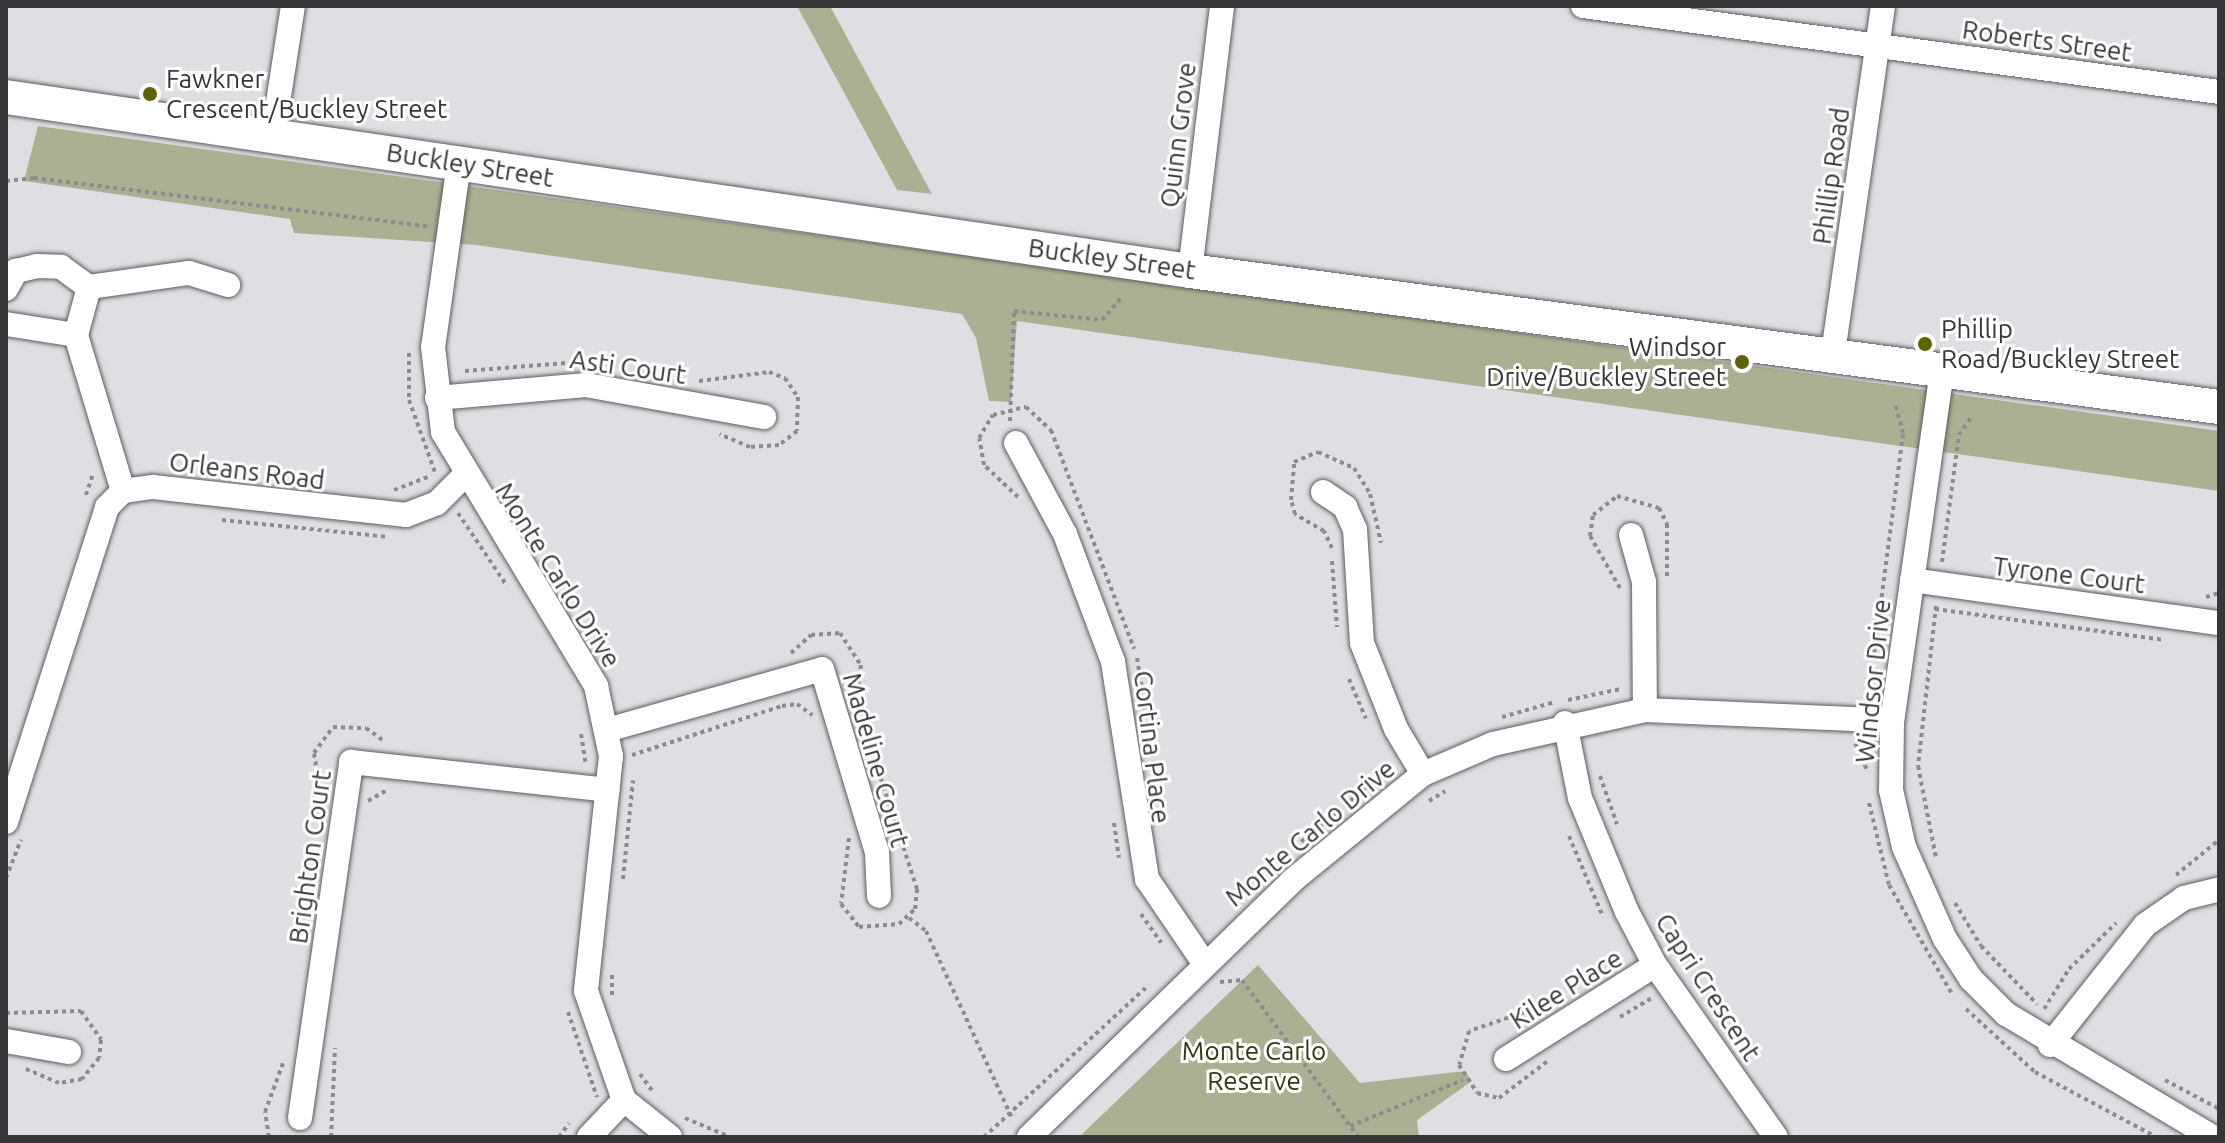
<!DOCTYPE html>
<style>
body{margin:0}
#map{position:relative;width:2225px;height:1143px;overflow:hidden;background:#dddfe2;font-family:Ubuntu,sans-serif}
div>[style]{position:absolute}
.green>*{inset:0;background:#acb093}
.path>*{height:4px;margin-top:-2px;transform-origin:0;background:repeating-linear-gradient(90deg,#8b8c8e 0 4px,transparent 0 8px)}
.roads{filter:drop-shadow(0 0 2px #5b5d5f) drop-shadow(0 0 2px #5b5d5f)}
.minor>*{height:24px;margin:-12px;padding:0 12px;transform-origin:12px;border-radius:12px;background:#fff}
.secondary>*{height:34px;margin:-17px;padding:0 17px;transform-origin:17px;border-radius:17px;background:#fff}
.dots>*{width:22px;height:22px;translate:-50% -50%;box-sizing:border-box;border:4px solid #fff;border-radius:50%}
span{translate:-50% -50%;white-space:nowrap;text-align:center;line-height:1.15;-webkit-text-stroke:6px #fff;paint-order:stroke}
.street-label{font-size:26px;color:#363738}
.poi-label{font-size:26px;color:#363738}
.left{translate:0 -50%;text-align:left}
.right{translate:-100% -50%;text-align:right}
.park-label{font-size:26px;color:#353811}
.frame{position:absolute;inset:0;border:8px solid #363738;pointer-events:none}
</style>
<div id="map">
<div class="green">
<div style="clip-path:polygon(797px 6px,830px 6px,932px 194px,897px 190px)"></div>
<div style="clip-path:polygon(38px 126px,2219px 431px,2219px 491px,1017px 321px,1011px 402px,989px 401px,976px 338px,962px 314px,476px 245px,294px 233px,290px 219px,24px 181px)"></div>
<div style="clip-path:polygon(1258px 965px,1360px 1083px,1465px 1071px,1472px 1081px,1417px 1120px,1419px 1137px,1079px 1137px)"></div>
</div>
<div class="path">
<div style="left:6px;top:181px;width:28px;rotate:-6deg"></div>
<div style="left:34px;top:178px;width:396px;rotate:7deg"></div>
<div style="left:409px;top:353px;width:47px;rotate:90deg"></div>
<div style="left:409px;top:400px;width:80px;rotate:70.2deg"></div>
<div style="left:465px;top:371px;width:102px;rotate:-4.5deg"></div>
<div style="left:699px;top:381px;width:71px;rotate:-7.3deg"></div>
<div style="left:769px;top:372px;width:17px;rotate:21deg"></div>
<div style="left:785px;top:378px;width:23px;rotate:56deg"></div>
<div style="left:798px;top:397px;width:34px;rotate:92deg"></div>
<div style="left:797px;top:431px;width:23px;rotate:142deg"></div>
<div style="left:779px;top:445px;width:29px;rotate:176deg"></div>
<div style="left:750px;top:447px;width:33px;rotate:-157deg"></div>
<div style="left:1010px;top:421px;width:110px;rotate:-87.9deg"></div>
<div style="left:1014px;top:311px;width:88px;rotate:5.8deg"></div>
<div style="left:1102px;top:320px;width:32px;rotate:-49deg"></div>
<div style="left:394px;top:490px;width:40px;rotate:-21deg"></div>
<div style="left:86px;top:495px;width:23px;rotate:-72deg"></div>
<div style="left:1018px;top:497px;width:47px;rotate:-136.7deg"></div>
<div style="left:984px;top:465px;width:27px;rotate:-100deg"></div>
<div style="left:979px;top:438px;width:27px;rotate:-59deg"></div>
<div style="left:993px;top:415px;width:34px;rotate:-14deg"></div>
<div style="left:1026px;top:407px;width:34px;rotate:43deg"></div>
<div style="left:1051px;top:430px;width:234px;rotate:69.2deg"></div>
<div style="left:458px;top:513px;width:88px;rotate:56.1deg"></div>
<div style="left:222px;top:520px;width:167px;rotate:5.8deg"></div>
<div style="left:1332px;top:548px;width:19px;rotate:-115deg"></div>
<div style="left:1324px;top:531px;width:34px;rotate:-150deg"></div>
<div style="left:1295px;top:514px;width:15px;rotate:-106deg"></div>
<div style="left:1291px;top:500px;width:38px;rotate:-85deg"></div>
<div style="left:1294px;top:462px;width:26px;rotate:-23deg"></div>
<div style="left:1318px;top:452px;width:39px;rotate:24deg"></div>
<div style="left:1354px;top:468px;width:31px;rotate:58deg"></div>
<div style="left:1370px;top:494px;width:50px;rotate:77.3deg"></div>
<div style="left:1332px;top:561px;width:66px;rotate:85.7deg"></div>
<div style="left:1942px;top:562px;width:128px;rotate:-82.4deg"></div>
<div style="left:1959px;top:435px;width:23px;rotate:-56deg"></div>
<div style="left:1620px;top:588px;width:60px;rotate:-120deg"></div>
<div style="left:1590px;top:536px;width:21px;rotate:-82deg"></div>
<div style="left:1593px;top:515px;width:31px;rotate:-38deg"></div>
<div style="left:1617px;top:496px;width:44px;rotate:15.9deg"></div>
<div style="left:1659px;top:508px;width:18px;rotate:63deg"></div>
<div style="left:1667px;top:524px;width:54px;rotate:90deg"></div>
<div style="left:2206px;top:597px;width:14px;rotate:-17deg"></div>
<div style="left:1936px;top:606px;width:161px;rotate:96.4deg"></div>
<div style="left:1918px;top:766px;width:94px;rotate:78.9deg"></div>
<div style="left:1935px;top:609px;width:230px;rotate:7.7deg"></div>
<div style="left:791px;top:653px;width:27px;rotate:-42deg"></div>
<div style="left:811px;top:635px;width:29px;rotate:-4deg"></div>
<div style="left:840px;top:633px;width:38px;rotate:57deg"></div>
<div style="left:861px;top:665px;width:34px;rotate:98deg"></div>
<div style="left:1137px;top:658px;width:147px;rotate:81deg"></div>
<div style="left:1349px;top:679px;width:43px;rotate:67deg"></div>
<div style="left:1568px;top:700px;width:54px;rotate:-11.7deg"></div>
<div style="left:1868px;top:700px;width:269px;rotate:-82.5deg"></div>
<div style="left:1903px;top:433px;width:28px;rotate:-105deg"></div>
<div style="left:1502px;top:717px;width:55px;rotate:-15.8deg"></div>
<div style="left:581px;top:734px;width:31px;rotate:81deg"></div>
<div style="left:1855px;top:743px;width:30px;rotate:66deg"></div>
<div style="left:632px;top:755px;width:158px;rotate:-18.1deg"></div>
<div style="left:782px;top:706px;width:15px;rotate:-8deg"></div>
<div style="left:797px;top:704px;width:19px;rotate:36deg"></div>
<div style="left:1600px;top:776px;width:51px;rotate:70.5deg"></div>
<div style="left:321px;top:797px;width:45px;rotate:-99deg"></div>
<div style="left:314px;top:753px;width:32px;rotate:-54deg"></div>
<div style="left:333px;top:727px;width:33px;rotate:2deg"></div>
<div style="left:366px;top:728px;width:22px;rotate:36deg"></div>
<div style="left:368px;top:801px;width:22px;rotate:-30deg"></div>
<div style="left:1429px;top:801px;width:19px;rotate:-32deg"></div>
<div style="left:1869px;top:803px;width:84px;rotate:76.3deg"></div>
<div style="left:1889px;top:885px;width:126px;rotate:60deg"></div>
<div style="left:1114px;top:823px;width:35px;rotate:82deg"></div>
<div style="left:1569px;top:836px;width:88px;rotate:67.2deg"></div>
<div style="left:849px;top:838px;width:66px;rotate:96.9deg"></div>
<div style="left:841px;top:904px;width:29px;rotate:52deg"></div>
<div style="left:859px;top:927px;width:40px;rotate:-4.3deg"></div>
<div style="left:899px;top:924px;width:22px;rotate:-43deg"></div>
<div style="left:915px;top:909px;width:20px;rotate:-84deg"></div>
<div style="left:917px;top:889px;width:119px;rotate:-108.1deg"></div>
<div style="left:1295px;top:847px;width:126px;rotate:-39.9deg"></div>
<div style="left:2176px;top:875px;width:55px;rotate:-39.1deg"></div>
<div style="left:6px;top:878px;width:41px;rotate:-68.5deg"></div>
<div style="left:623px;top:879px;width:99px;rotate:-84.2deg"></div>
<div style="left:1955px;top:903px;width:50px;rotate:58.8deg"></div>
<div style="left:1981px;top:946px;width:81px;rotate:46deg"></div>
<div style="left:1141px;top:914px;width:35px;rotate:55deg"></div>
<div style="left:909px;top:918px;width:21px;rotate:37deg"></div>
<div style="left:926px;top:931px;width:204px;rotate:65.3deg"></div>
<div style="left:612px;top:975px;width:20px;rotate:90deg"></div>
<div style="left:1220px;top:982px;width:22px;rotate:-5deg"></div>
<div style="left:1242px;top:980px;width:195px;rotate:53.5deg"></div>
<div style="left:1546px;top:1005px;width:81px;rotate:161.3deg"></div>
<div style="left:1469px;top:1031px;width:35px;rotate:106deg"></div>
<div style="left:1459px;top:1065px;width:33px;rotate:57deg"></div>
<div style="left:1477px;top:1093px;width:23px;rotate:13deg"></div>
<div style="left:1499px;top:1098px;width:61px;rotate:-37.1deg"></div>
<div style="left:1966px;top:1009px;width:93px;rotate:42.4deg"></div>
<div style="left:2035px;top:1072px;width:137px;rotate:28.2deg"></div>
<div style="left:2044px;top:1009px;width:47px;rotate:-58deg"></div>
<div style="left:2069px;top:969px;width:66px;rotate:-44.4deg"></div>
<div style="left:568px;top:1012px;width:90px;rotate:71.2deg"></div>
<div style="left:6px;top:1013px;width:75px;rotate:-1.5deg"></div>
<div style="left:81px;top:1011px;width:35px;rotate:55deg"></div>
<div style="left:101px;top:1040px;width:18px;rotate:96deg"></div>
<div style="left:99px;top:1058px;width:27px;rotate:129deg"></div>
<div style="left:82px;top:1079px;width:23px;rotate:170deg"></div>
<div style="left:59px;top:1083px;width:39px;rotate:-157deg"></div>
<div style="left:1620px;top:1017px;width:37px;rotate:-31deg"></div>
<div style="left:640px;top:1074px;width:22px;rotate:54deg"></div>
<div style="left:2165px;top:1080px;width:61px;rotate:28.2deg"></div>
<div style="left:685px;top:1118px;width:49px;rotate:22.9deg"></div>
<div style="left:1350px;top:1126px;width:122px;rotate:-22.2deg"></div>
<div style="left:269px;top:1137px;width:25px;rotate:-99deg"></div>
<div style="left:265px;top:1112px;width:52px;rotate:-69.8deg"></div>
<div style="left:331px;top:1137px;width:89px;rotate:-87.4deg"></div>
<div style="left:559px;top:1137px;width:17px;rotate:-54deg"></div>
<div style="left:984px;top:1137px;width:224px;rotate:-42.7deg"></div>
</div>
<div class="roads">
<div class="minor">
<div style="left:1583px;top:6px;width:642px;rotate:7.7deg"></div>
<div style="left:273px;top:135px;width:131px;rotate:-81.2deg"></div>
<div style="left:459px;top:163px;width:186px;rotate:98deg"></div>
<div style="left:433px;top:347px;width:86px;rotate:83.3deg"></div>
<div style="left:443px;top:432px;width:297px;rotate:58.9deg"></div>
<div style="left:596px;top:686px;width:72px;rotate:77.9deg"></div>
<div style="left:611px;top:756px;width:236px;rotate:96.1deg"></div>
<div style="left:586px;top:991px;width:115px;rotate:70.8deg"></div>
<div style="left:624px;top:1100px;width:59px;rotate:38.8deg"></div>
<div style="left:1190px;top:271px;width:267px;rotate:-83.1deg"></div>
<div style="left:6px;top:289px;width:21px;rotate:-61deg"></div>
<div style="left:16px;top:271px;width:22px;rotate:-13deg"></div>
<div style="left:37px;top:266px;width:24px;rotate:2deg"></div>
<div style="left:61px;top:267px;width:34px;rotate:36deg"></div>
<div style="left:6px;top:324px;width:71px;rotate:8.9deg"></div>
<div style="left:1833px;top:353px;width:351px;rotate:-81.8deg"></div>
<div style="left:1942px;top:371px;width:354px;rotate:98.1deg"></div>
<div style="left:1892px;top:721px;width:69px;rotate:90.8deg"></div>
<div style="left:1891px;top:790px;width:58px;rotate:77.2deg"></div>
<div style="left:1904px;top:847px;width:101px;rotate:66deg"></div>
<div style="left:1945px;top:939px;width:48px;rotate:57deg"></div>
<div style="left:1971px;top:979px;width:49px;rotate:45deg"></div>
<div style="left:2006px;top:1014px;width:240px;rotate:30.8deg"></div>
<div style="left:437px;top:398px;width:150px;rotate:-5deg"></div>
<div style="left:586px;top:385px;width:181px;rotate:10.2deg"></div>
<div style="left:1016px;top:443px;width:103px;rotate:61.7deg"></div>
<div style="left:1065px;top:534px;width:137px;rotate:69.4deg"></div>
<div style="left:1113px;top:662px;width:220px;rotate:81.1deg"></div>
<div style="left:1147px;top:879px;width:102px;rotate:55.8deg"></div>
<div style="left:123px;top:491px;width:163px;rotate:-106.8deg"></div>
<div style="left:76px;top:335px;width:50px;rotate:-74.8deg"></div>
<div style="left:89px;top:287px;width:101px;rotate:-8deg"></div>
<div style="left:189px;top:273px;width:41px;rotate:17.1deg"></div>
<div style="left:1323px;top:492px;width:27px;rotate:34deg"></div>
<div style="left:1345px;top:507px;width:24px;rotate:66deg"></div>
<div style="left:1355px;top:529px;width:114px;rotate:86.5deg"></div>
<div style="left:1362px;top:643px;width:92px;rotate:68.4deg"></div>
<div style="left:1396px;top:729px;width:52px;rotate:59deg"></div>
<div style="left:1631px;top:535px;width:49px;rotate:74.5deg"></div>
<div style="left:1644px;top:582px;width:128px;rotate:89.6deg"></div>
<div style="left:1912px;top:580px;width:310px;rotate:8deg"></div>
<div style="left:1565px;top:723px;width:76px;rotate:78.7deg"></div>
<div style="left:1580px;top:798px;width:123px;rotate:67.6deg"></div>
<div style="left:1627px;top:912px;width:60px;rotate:62.2deg"></div>
<div style="left:1655px;top:965px;width:210px;rotate:54.9deg"></div>
<div style="left:607px;top:730px;width:223px;rotate:-15.8deg"></div>
<div style="left:822px;top:669px;width:191px;rotate:73.3deg"></div>
<div style="left:877px;top:852px;width:44px;rotate:87.4deg"></div>
<div style="left:6px;top:822px;width:331px;rotate:-72.2deg"></div>
<div style="left:107px;top:507px;width:23px;rotate:-45deg"></div>
<div style="left:123px;top:491px;width:30px;rotate:-8deg"></div>
<div style="left:153px;top:487px;width:255px;rotate:6.3deg"></div>
<div style="left:406px;top:515px;width:33px;rotate:-21deg"></div>
<div style="left:437px;top:503px;width:38px;rotate:-45deg"></div>
<div style="left:6px;top:1041px;width:64px;rotate:9.9deg"></div>
<div style="left:2050px;top:1045px;width:153px;rotate:-51.6deg"></div>
<div style="left:2145px;top:925px;width:47px;rotate:-34.7deg"></div>
<div style="left:2184px;top:898px;width:36px;rotate:-14deg"></div>
<div style="left:1506px;top:1059px;width:176px;rotate:-32.2deg"></div>
<div style="left:300px;top:1118px;width:360px;rotate:-81.8deg"></div>
<div style="left:351px;top:762px;width:258px;rotate:6.2deg"></div>
<div style="left:589px;top:1137px;width:51px;rotate:-46.6deg"></div>
<div style="left:1029px;top:1137px;width:368px;rotate:-44.2deg"></div>
<div style="left:1293px;top:880px;width:168px;rotate:-39.2deg"></div>
<div style="left:1423px;top:774px;width:76px;rotate:-23.2deg"></div>
<div style="left:1493px;top:744px;width:156px;rotate:-12.6deg"></div>
<div style="left:1645px;top:710px;width:247px;rotate:2.5deg"></div>
</div>
<div class="secondary">
<div style="left:6px;top:97px;width:1197px;rotate:8.36deg"></div>
<div style="left:1190px;top:271px;width:1038px;rotate:7.53deg"></div>
</div>
</div>
<div class="dots">
<div style="left:150px;top:94px;background:#5c6300"></div>
<div style="left:1925px;top:344px;background:#5c6300"></div>
<div style="left:1742px;top:362px;background:#5c6300"></div>
</div>
<div class="street-label">
<span style="left:2047px;top:41px;rotate:8deg">Roberts Street</span>
<span style="left:1178px;top:135px;rotate:-83deg">Quinn Grove</span>
<span style="left:470px;top:165px;rotate:9deg">Buckley Street</span>
<span style="left:1831px;top:176px;rotate:-82deg">Phillip Road</span>
<span style="left:1112px;top:259px;rotate:8deg">Buckley Street</span>
<span style="left:628px;top:367px;rotate:8deg">Asti Court</span>
<span style="left:247px;top:471px;rotate:7deg">Orleans Road</span>
<span style="left:558px;top:575px;rotate:58deg">Monte Carlo Drive</span>
<span style="left:2069px;top:575px;rotate:7deg">Tyrone Court</span>
<span style="left:1873px;top:681px;rotate:-84deg">Windsor Drive</span>
<span style="left:1152px;top:747px;rotate:83deg">Cortina Place</span>
<span style="left:876px;top:760px;rotate:74deg">Madeline Court</span>
<span style="left:1310px;top:833px;rotate:-40deg">Monte Carlo Drive</span>
<span style="left:310px;top:857px;rotate:-82deg">Brighton Court</span>
<span style="left:1708px;top:987px;rotate:57deg">Capri Crescent</span>
<span style="left:1566px;top:989px;rotate:-32deg">Kilee Place</span>
</div>
<div class="poi-label">
<span class="left" style="left:166px;top:94px">Fawkner<br>Crescent/Buckley Street</span>
<span class="left" style="left:1941px;top:344px">Phillip<br>Road/Buckley Street</span>
<span class="right" style="left:1726px;top:362px">Windsor<br>Drive/Buckley Street</span>
</div>
<div class="park-label">
<span style="left:1254px;top:1066px">Monte Carlo<br>Reserve</span>
</div>
<div class="frame"></div>
</div>
